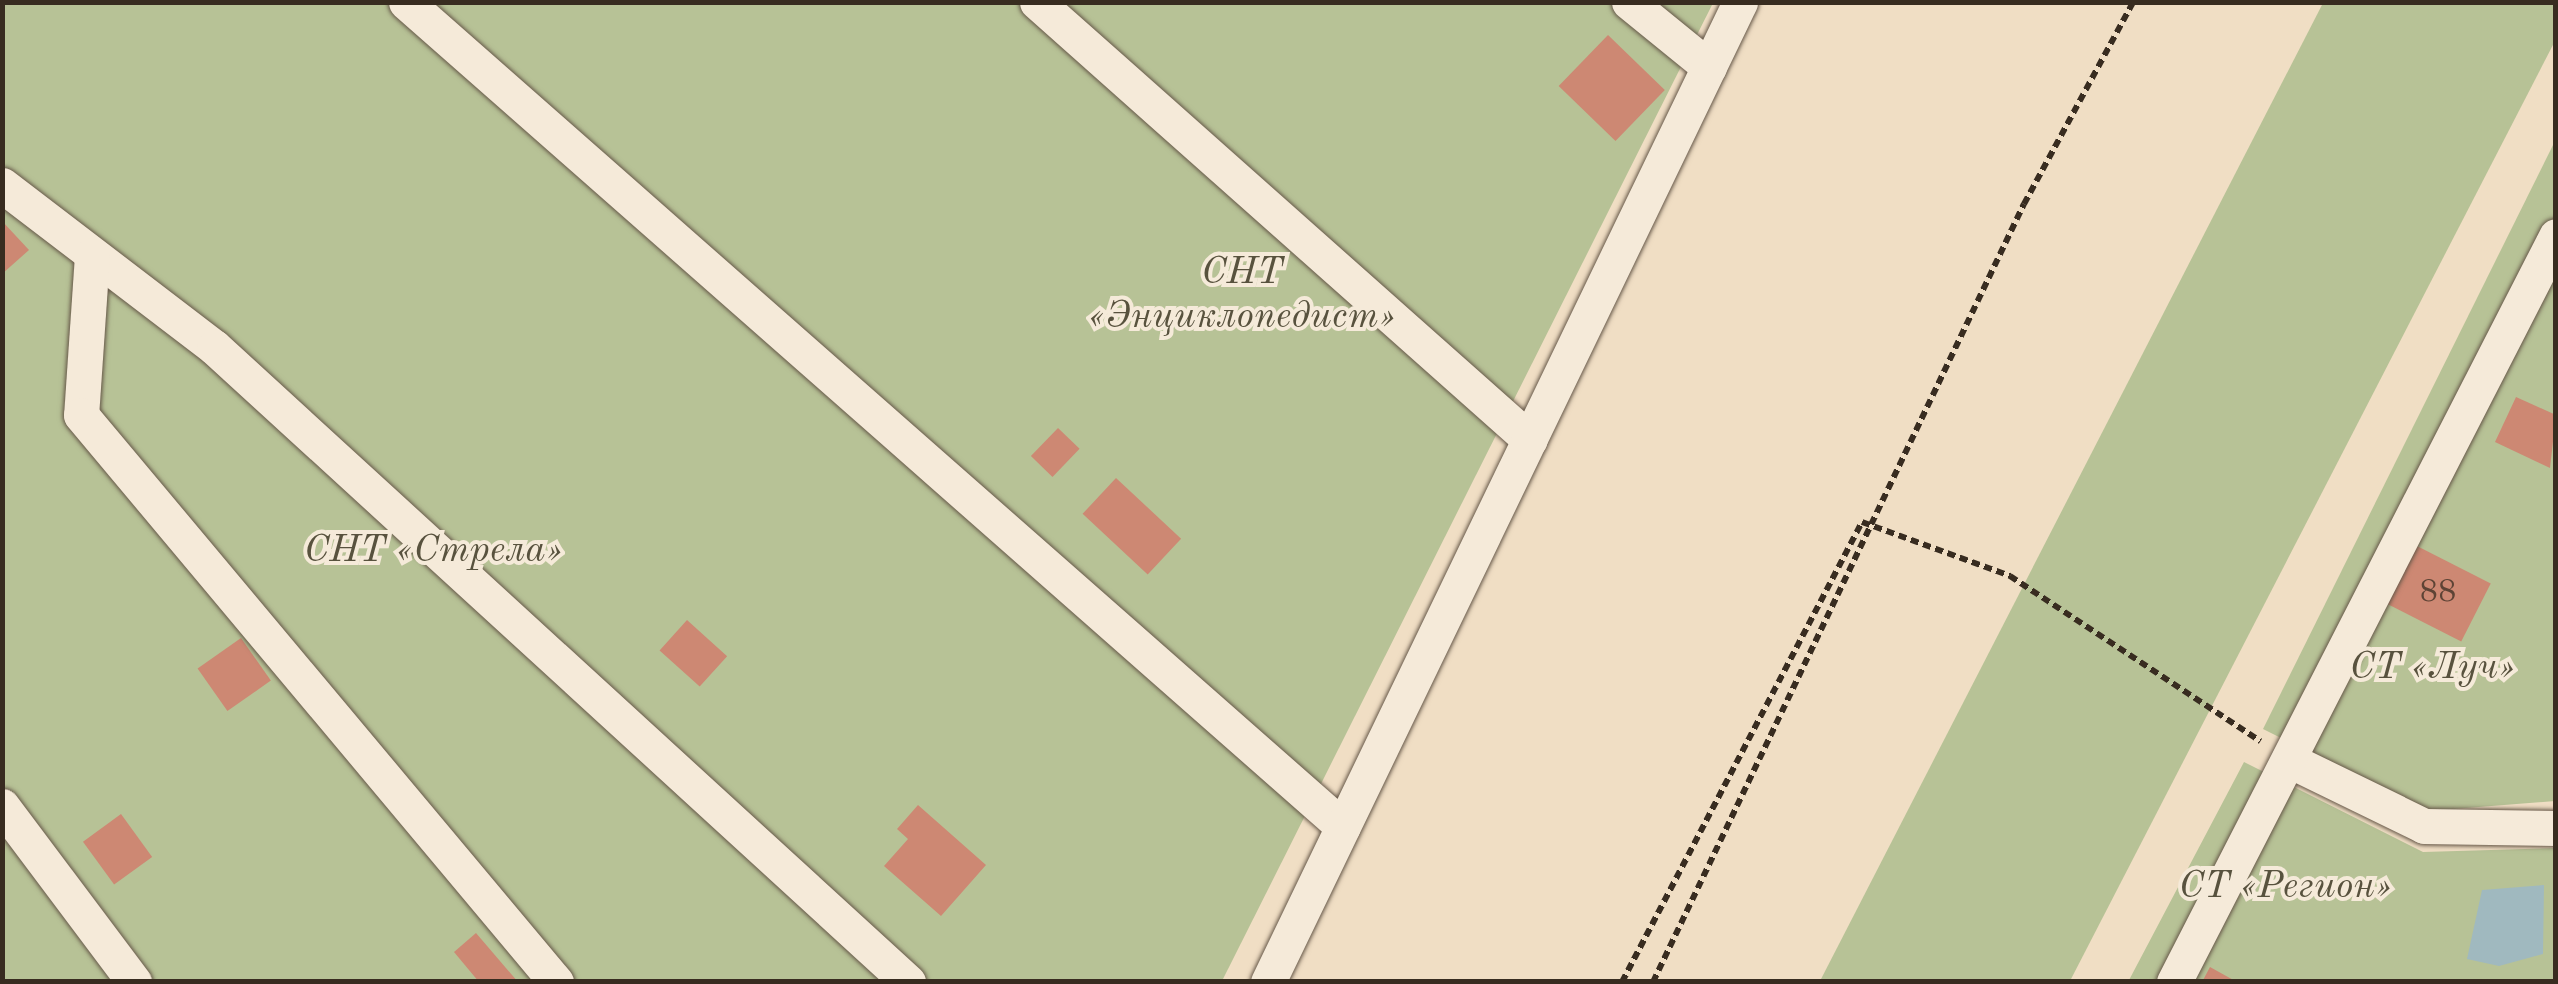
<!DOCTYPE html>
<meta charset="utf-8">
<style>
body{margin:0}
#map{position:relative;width:2558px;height:984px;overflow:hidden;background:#f0dec4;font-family:"Old Standard TT",serif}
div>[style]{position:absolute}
.green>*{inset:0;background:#b7c296}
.water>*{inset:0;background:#a0b9bf}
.building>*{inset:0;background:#cd8873;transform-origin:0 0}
.path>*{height:6px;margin-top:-3px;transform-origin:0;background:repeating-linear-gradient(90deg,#382c20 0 8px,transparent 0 13px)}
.roads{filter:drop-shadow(0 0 2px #665849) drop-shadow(0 0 2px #665849)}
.minor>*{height:35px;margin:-17.5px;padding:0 17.5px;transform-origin:17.5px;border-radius:17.5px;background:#f5ead9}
span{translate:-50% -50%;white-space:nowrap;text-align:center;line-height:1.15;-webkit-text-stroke:8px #f5ead9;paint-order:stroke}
.number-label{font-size:32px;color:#5d4335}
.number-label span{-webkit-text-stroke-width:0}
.park-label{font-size:38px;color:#58523e;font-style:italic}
.frame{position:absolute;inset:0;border:5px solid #382c20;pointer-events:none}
</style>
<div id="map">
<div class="green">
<div style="clip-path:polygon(3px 3px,1713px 3px,1222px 981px,2px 981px)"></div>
<div style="clip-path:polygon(2323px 3px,2555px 3px,2555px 41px,2070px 981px,1820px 981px)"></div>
<div style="clip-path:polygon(2555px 141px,2555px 801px,2428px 811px,2263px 729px)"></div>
<div style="clip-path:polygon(2244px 762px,2423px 852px,2555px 848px,2555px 981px,2128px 982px)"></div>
</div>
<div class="water">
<div style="clip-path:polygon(2544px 885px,2543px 954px,2499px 966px,2467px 959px,2482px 890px)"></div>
</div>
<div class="building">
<div style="left:1608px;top:35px;width:79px;height:71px;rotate:44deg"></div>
<div style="clip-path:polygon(2px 221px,29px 250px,2px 274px)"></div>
<div style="clip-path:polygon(2516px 397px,2556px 415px,2550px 468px,2495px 442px)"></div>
<div style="left:1058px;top:428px;width:30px;height:39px;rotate:44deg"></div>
<div style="left:1116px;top:478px;width:89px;height:49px;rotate:43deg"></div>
<div style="left:2415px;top:545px;width:85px;height:65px;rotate:27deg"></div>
<div style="left:687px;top:620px;width:54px;height:41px;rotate:42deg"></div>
<div style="left:241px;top:638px;width:52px;height:53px;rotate:55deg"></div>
<div style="clip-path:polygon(918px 805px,986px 865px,941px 916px,884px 866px,908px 839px,897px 829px)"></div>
<div style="left:121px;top:814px;width:53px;height:47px;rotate:54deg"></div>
<div style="clip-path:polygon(476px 933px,518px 982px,479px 982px,454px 952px)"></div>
<div style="clip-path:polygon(2210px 967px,2237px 982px,2202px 982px)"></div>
</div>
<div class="path">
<div style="left:1622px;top:982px;width:519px;rotate:-62.45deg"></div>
<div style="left:1862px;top:522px;width:158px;rotate:20deg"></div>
<div style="left:2010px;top:576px;width:300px;rotate:33.4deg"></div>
<div style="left:1653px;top:982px;width:862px;rotate:-64.51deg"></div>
<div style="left:2024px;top:204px;width:230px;rotate:-61.6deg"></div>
</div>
<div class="roads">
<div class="minor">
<div style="left:406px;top:2px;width:1248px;rotate:41.36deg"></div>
<div style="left:1037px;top:2px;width:659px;rotate:41.62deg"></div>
<div style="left:1629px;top:2px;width:103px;rotate:39.1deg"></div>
<div style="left:2px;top:185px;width:267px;rotate:37.4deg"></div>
<div style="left:214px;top:347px;width:941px;rotate:42.46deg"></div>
<div style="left:92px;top:255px;width:160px;rotate:93.9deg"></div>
<div style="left:81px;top:415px;width:740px;rotate:50.05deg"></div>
<div style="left:2291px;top:761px;width:148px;rotate:26deg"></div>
<div style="left:2424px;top:826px;width:132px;rotate:0.9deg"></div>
<div style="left:2px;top:806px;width:220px;rotate:53.1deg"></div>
<div style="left:1268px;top:982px;width:1088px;rotate:-64.28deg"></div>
<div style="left:2174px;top:982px;width:838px;rotate:-62.88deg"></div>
</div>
</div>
<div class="number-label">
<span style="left:2438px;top:593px">88</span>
</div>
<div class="park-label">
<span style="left:1242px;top:296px">СНТ<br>«Энциклопедист»</span>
<span style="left:433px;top:552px">СНТ «Стрела»</span>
<span style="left:2432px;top:669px">СТ «Луч»</span>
<span style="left:2285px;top:888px">СТ «Регион»</span>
</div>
<div class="frame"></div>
</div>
